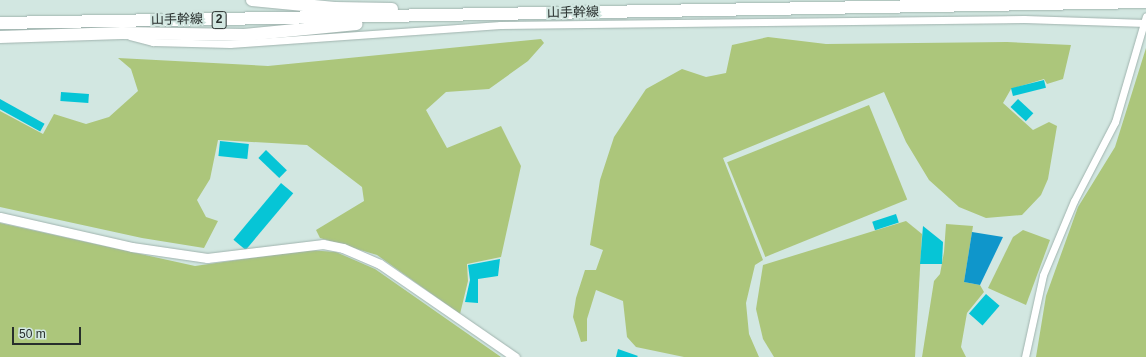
<!DOCTYPE html>
<meta charset="utf-8">
<style>
body{margin:0}
#map{position:relative;width:1146px;height:357px;overflow:hidden;background:#d2e7e1;font-family:Helvetica,"Noto Sans JP",sans-serif}
div>[style]{position:absolute}
.green>*{inset:0;background:#acc67b;transform-origin:0 0}
.water>*{inset:0;background:#0f96cb}
.building>*{inset:0;background:#06c5d6;transform-origin:0 0}
.roads{filter:drop-shadow(0 0 1px #a0b3ae) drop-shadow(0 0 1px #a0b3ae)}
.minor>*{height:7px;margin:-3.5px;padding:0 3.5px;transform-origin:3.5px;border-radius:3.5px;background:#fff}
.tertiary>*{height:9px;margin:-4.5px;padding:0 4.5px;transform-origin:4.5px;border-radius:4.5px;background:#fff}
.primary>*{height:12px;margin:-6px;padding:0 6px;transform-origin:6px;border-radius:6px;background:#fff}
span{translate:-50% -50%;white-space:nowrap;text-align:center;line-height:1.15;-webkit-text-stroke:4px #d2e7e1;paint-order:stroke}
.shield-label span{padding:1px 3px;background:#d2e7e1;border:1px solid;border-radius:3px;-webkit-text-stroke-width:0}
.shield-label{font-size:12px;color:#272e2c;font-weight:700}
.street-label{font-size:13px;color:#272e2c}
.scale{position:absolute;left:12px;top:327px;width:69px;height:18px;box-sizing:border-box;border:2px solid #272e2c;border-top:0;padding-left:5px;font-size:12px;line-height:14px;white-space:nowrap;color:#272e2c;-webkit-text-stroke:3px #d2e7e1;paint-order:stroke}
</style>
<div id="map">
<div class="green">
<div style="clip-path:polygon(768px 37px,826px 44px,1007px 42px,1071px 45px,1063px 79px,1047px 84px,1044px 79px,1011px 89px,1003px 103px,1033px 130px,1049px 122px,1057px 126px,1048px 179px,1041px 195px,1022px 215px,986px 218px,959px 207px,929px 180px,906px 142px,884px 92px,723px 158px,763px 260px,755px 265px,746px 303px,749px 334px,759px 357px,684px 357px,636px 347px,627px 337px,623px 301px,596px 290px,587px 319px,587px 341px,581px 342px,573px 317px,576px 298px,585px 270px,596px 270px,603px 250px,590px 245px,600px 180px,614px 137px,646px 89px,682px 69px,706px 77px,726px 73px,732px 45px)"></div>
<div style="clip-path:polygon(541px 39px,544px 43px,528px 61px,489px 89px,446px 92px,426px 110px,447px 148px,501px 126px,521px 166px,501px 257px,467px 264px,468px 281px,460px 314px,377px 255px,320px 238px,316px 230px,364px 201px,362px 187px,307px 145px,218px 140px,210px 179px,197px 200px,206px 217px,218px 221px,204px 248px,142px 238px,0 207px,0 111px,43px 134px,54px 114px,86px 124px,109px 117px,138px 91px,131px 69px,118px 58px,268px 66px)"></div>
<div style="clip-path:polygon(1146px 48px,1146px 357px,1036px 357px,1046px 296px,1078px 207px,1115px 147px)"></div>
<div style="left:869px;top:105px;width:102px;height:153px;rotate:68deg"></div>
<div style="clip-path:polygon(906px 221px,922px 234px,915px 357px,774px 357px,763px 339px,756px 309px,763px 265px)"></div>
<div style="clip-path:polygon(0 223px,195px 266px,308px 250px,336px 252px,375px 269px,501px 357px,0 357px)"></div>
<div style="clip-path:polygon(946px 224px,973px 226px,964px 282px,980px 285px,984px 292px,967px 313px,961px 347px,966px 357px,922px 357px,934px 281px,940px 274px,944px 252px)"></div>
<div style="clip-path:polygon(1023px 230px,1050px 240px,1026px 305px,988px 288px,1013px 237px)"></div>
</div>
<div class="water">
<div style="clip-path:polygon(972px 232px,1003px 237px,980px 285px,964px 282px)"></div>
</div>
<div class="building">
<div style="left:1044px;top:80px;width:8px;height:34px;rotate:76deg"></div>
<div style="left:61px;top:92px;width:28px;height:9px;rotate:4deg"></div>
<div style="left:0;top:99px;width:51px;height:9px;rotate:29deg"></div>
<div style="left:1018px;top:99px;width:21px;height:11px;rotate:43deg"></div>
<div style="left:220px;top:141px;width:29px;height:15px;rotate:6deg"></div>
<div style="left:266px;top:150px;width:29px;height:11px;rotate:44deg"></div>
<div style="left:281px;top:183px;width:16px;height:74px;rotate:40deg"></div>
<div style="left:896px;top:214px;width:9px;height:25px;rotate:72deg"></div>
<div style="clip-path:polygon(923px 226px,943px 242px,942px 264px,920px 264px)"></div>
<div style="clip-path:polygon(500px 259px,498px 276px,478px 279px,478px 303px,465px 302px,470px 280px,468px 265px)"></div>
<div style="left:986px;top:294px;width:18px;height:26px;rotate:41deg"></div>
<div style="clip-path:polygon(618px 349px,638px 356px,637px 357px,616px 357px)"></div>
</div>
<div class="roads">
<div class="minor">
<div style="left:130px;top:36px;width:24px;rotate:15deg"></div>
<div style="left:153px;top:42px;width:77px;rotate:1.5deg"></div>
<div style="left:230px;top:44px;width:271px;rotate:-4deg"></div>
<div style="left:500px;top:25px;width:524px;rotate:-0.66deg"></div>
<div style="left:1024px;top:19px;width:122px;rotate:1.9deg"></div>
<div style="left:1025px;top:357px;width:84px;rotate:-77.6deg"></div>
<div style="left:1043px;top:275px;width:80px;rotate:-67.3deg"></div>
<div style="left:1074px;top:201px;width:89px;rotate:-62.6deg"></div>
<div style="left:1115px;top:122px;width:110px;rotate:-73.7deg"></div>
</div>
<div class="tertiary">
<div style="left:0;top:217px;width:135px;rotate:12.8deg"></div>
<div style="left:132px;top:247px;width:76px;rotate:8.3deg"></div>
<div style="left:207px;top:258px;width:117px;rotate:-6.9deg"></div>
<div style="left:323px;top:244px;width:20px;rotate:11deg"></div>
<div style="left:343px;top:248px;width:40px;rotate:23.4deg"></div>
<div style="left:380px;top:264px;width:164px;rotate:34.6deg"></div>
</div>
<div class="primary">
<div style="left:252px;top:0;width:83px;rotate:5.5deg"></div>
<div style="left:335px;top:8px;width:57px;rotate:1deg"></div>
<div style="left:0;top:23px;width:1146px;rotate:-1.05deg"></div>
<div style="left:0;top:37px;width:122px;rotate:-1.9deg"></div>
<div style="left:122px;top:33px;width:122px;rotate:0.9deg"></div>
<div style="left:244px;top:35px;width:113px;rotate:-5.6deg"></div>
</div>
</div>
<div class="shield-label">
<span style="left:219px;top:20px">2</span>
</div>
<div class="street-label">
<span style="left:573px;top:13px;rotate:-1deg">山手幹線</span>
<span style="left:177px;top:20px;rotate:-1deg">山手幹線</span>
</div>
<div class="scale">50 m</div>
</div>
